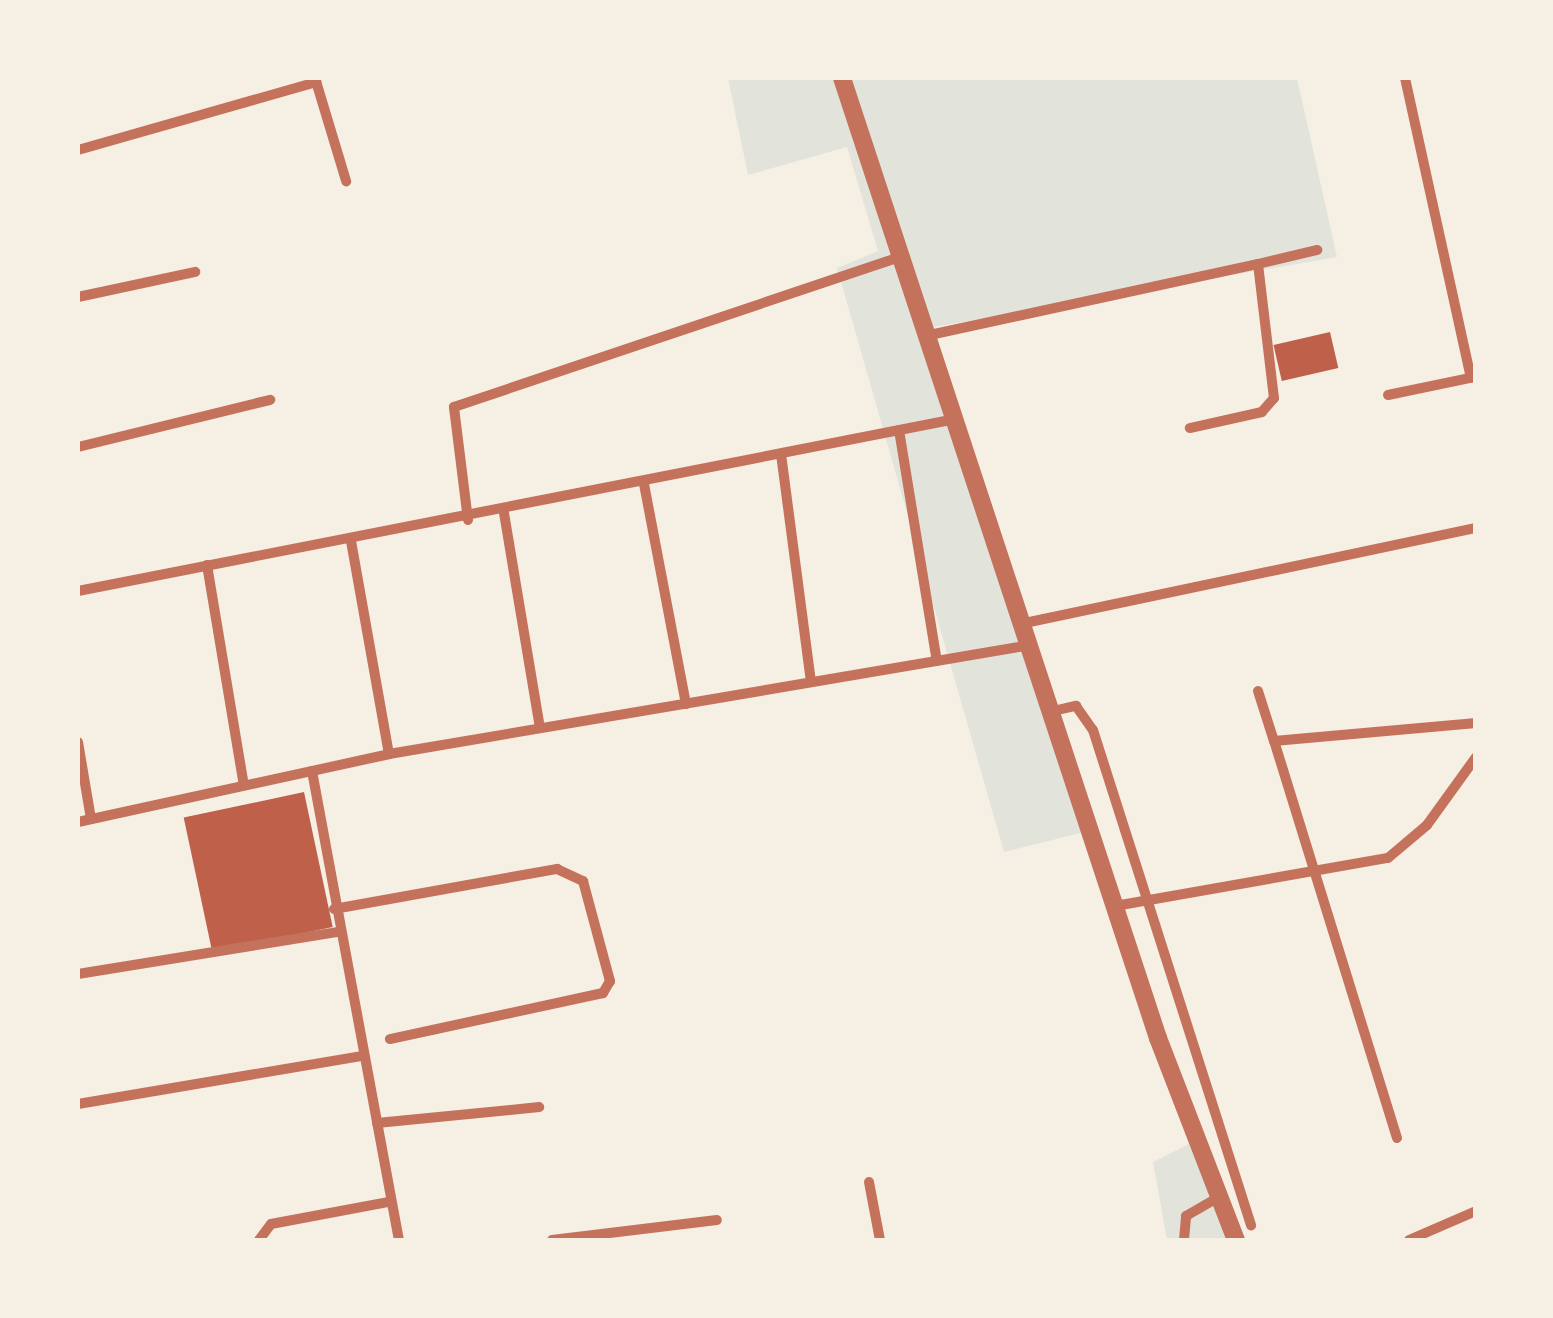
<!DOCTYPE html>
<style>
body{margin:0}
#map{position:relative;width:1553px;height:1318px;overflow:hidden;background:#f6efe4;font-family:"Exo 2",sans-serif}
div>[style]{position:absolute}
.green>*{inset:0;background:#e2e4dc}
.building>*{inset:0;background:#bf614a;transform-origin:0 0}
.minor>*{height:10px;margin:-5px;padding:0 5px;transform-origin:5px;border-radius:5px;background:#c5725c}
.tertiary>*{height:18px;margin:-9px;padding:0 9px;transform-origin:9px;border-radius:9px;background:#c5725c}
span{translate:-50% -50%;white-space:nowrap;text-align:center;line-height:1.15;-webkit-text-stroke:10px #f6efe4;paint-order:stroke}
.frame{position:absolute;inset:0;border:80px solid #f6efe4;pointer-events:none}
</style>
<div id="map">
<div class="green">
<div style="clip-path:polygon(728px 78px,1297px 78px,1337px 257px,923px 329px,1097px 829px,1004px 852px,837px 268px,878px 251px,847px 147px,748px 175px)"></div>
<div style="clip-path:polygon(1197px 1140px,1239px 1240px,1167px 1240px,1153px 1162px)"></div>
</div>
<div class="building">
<div style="left:1330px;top:332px;width:37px;height:58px;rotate:77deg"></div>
<div style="left:304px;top:792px;width:138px;height:123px;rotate:78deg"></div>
</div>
<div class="minor">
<div style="left:315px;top:78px;width:108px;rotate:73.2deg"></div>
<div style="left:1405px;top:78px;width:307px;rotate:77.6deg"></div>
<div style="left:78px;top:150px;width:248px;rotate:-15.9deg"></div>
<div style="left:1258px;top:264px;width:61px;rotate:-13.3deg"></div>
<div style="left:78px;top:297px;width:120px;rotate:-12.1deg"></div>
<div style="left:925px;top:336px;width:341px;rotate:-12.2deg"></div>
<div style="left:1258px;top:264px;width:135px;rotate:83.2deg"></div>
<div style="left:1274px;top:398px;width:18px;rotate:131deg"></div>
<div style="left:1262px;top:412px;width:74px;rotate:167.5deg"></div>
<div style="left:1388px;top:395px;width:89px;rotate:-11.7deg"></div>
<div style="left:899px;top:430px;width:234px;rotate:80.7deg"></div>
<div style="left:78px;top:447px;width:198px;rotate:-13.8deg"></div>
<div style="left:781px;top:454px;width:229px;rotate:82.5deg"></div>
<div style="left:644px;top:484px;width:224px;rotate:79.2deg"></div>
<div style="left:504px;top:513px;width:218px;rotate:80.5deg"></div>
<div style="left:468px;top:520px;width:114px;rotate:-97.1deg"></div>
<div style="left:454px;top:407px;width:468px;rotate:-18.6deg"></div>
<div style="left:351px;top:541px;width:216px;rotate:79.9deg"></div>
<div style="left:207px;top:565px;width:223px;rotate:80.5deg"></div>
<div style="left:78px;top:591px;width:889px;rotate:-11.09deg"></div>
<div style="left:1020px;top:624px;width:466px;rotate:-11.9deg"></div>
<div style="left:1258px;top:691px;width:52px;rotate:72.3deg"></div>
<div style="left:1049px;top:712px;width:28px;rotate:-13deg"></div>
<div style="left:1076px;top:706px;width:29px;rotate:55deg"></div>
<div style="left:1093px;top:730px;width:520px;rotate:72.3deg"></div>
<div style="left:78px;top:742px;width:78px;rotate:80.4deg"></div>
<div style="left:312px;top:771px;width:477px;rotate:79.5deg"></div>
<div style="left:78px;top:822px;width:318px;rotate:-12.3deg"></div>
<div style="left:389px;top:754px;width:645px;rotate:-9.64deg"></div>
<div style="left:1115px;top:906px;width:277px;rotate:-10deg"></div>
<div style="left:1388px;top:858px;width:51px;rotate:-40.2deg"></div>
<div style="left:1427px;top:825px;width:84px;rotate:-54.2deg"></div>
<div style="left:334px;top:909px;width:227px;rotate:-10.2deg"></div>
<div style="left:557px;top:869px;width:29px;rotate:25deg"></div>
<div style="left:583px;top:881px;width:104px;rotate:74.9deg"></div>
<div style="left:610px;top:981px;width:14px;rotate:120deg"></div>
<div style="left:603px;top:993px;width:218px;rotate:167.8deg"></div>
<div style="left:78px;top:974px;width:262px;rotate:-9.2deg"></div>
<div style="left:78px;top:1104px;width:287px;rotate:-9.6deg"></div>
<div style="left:377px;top:1123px;width:163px;rotate:-5.6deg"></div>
<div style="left:1397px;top:1138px;width:416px;rotate:-107.2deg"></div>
<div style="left:1274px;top:741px;width:203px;rotate:-5.1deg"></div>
<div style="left:869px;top:1182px;width:59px;rotate:79.3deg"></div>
<div style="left:259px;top:1240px;width:20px;rotate:-53deg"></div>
<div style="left:271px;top:1224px;width:120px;rotate:-10.6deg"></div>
<div style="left:552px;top:1240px;width:166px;rotate:-6.9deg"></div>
<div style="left:1184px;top:1240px;width:24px;rotate:-85deg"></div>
<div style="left:1186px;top:1216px;width:38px;rotate:-30deg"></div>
<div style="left:1409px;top:1240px;width:73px;rotate:-23.4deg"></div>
</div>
<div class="tertiary">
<div style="left:842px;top:78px;width:1011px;rotate:71.78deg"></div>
<div style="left:1158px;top:1038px;width:217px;rotate:68.9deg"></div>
</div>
<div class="frame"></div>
</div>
